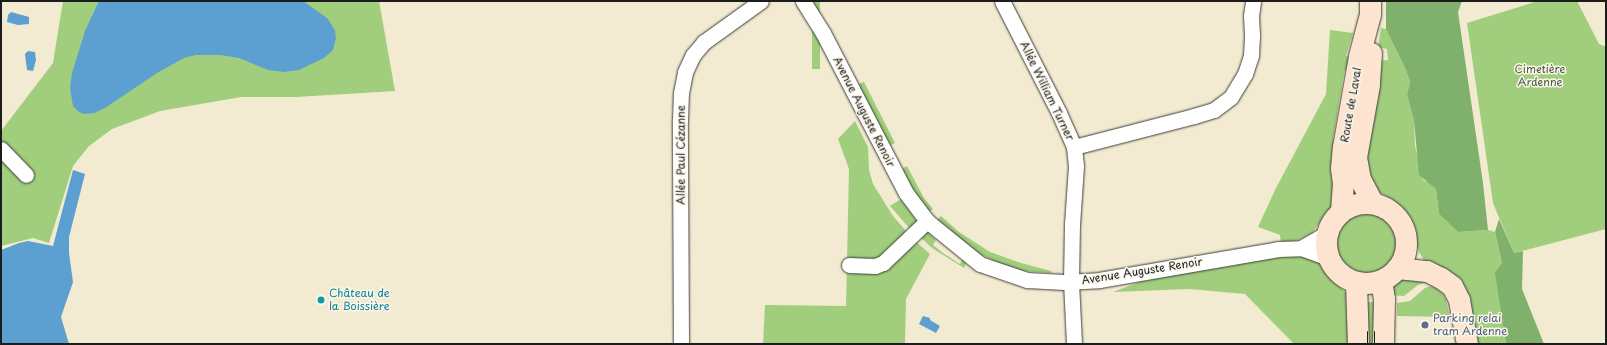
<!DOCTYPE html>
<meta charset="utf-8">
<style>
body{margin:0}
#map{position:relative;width:1607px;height:345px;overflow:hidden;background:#f2ead1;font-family:"Playpen Sans",sans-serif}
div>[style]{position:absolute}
.green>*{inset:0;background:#a0ce7c;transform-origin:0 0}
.round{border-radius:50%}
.forest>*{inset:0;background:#80b16c}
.water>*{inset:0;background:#5ba0d0}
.roads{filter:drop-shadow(0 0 1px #3c3b37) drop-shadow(0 0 1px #3c3b37)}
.street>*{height:15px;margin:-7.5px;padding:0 7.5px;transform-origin:7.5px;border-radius:7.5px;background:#fff}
.secondary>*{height:21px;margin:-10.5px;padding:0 10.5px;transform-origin:10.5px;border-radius:10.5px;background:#fde4d1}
.secondary>.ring{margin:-10.5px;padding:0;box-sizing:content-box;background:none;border:21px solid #fde4d1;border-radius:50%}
.tram>*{height:1px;margin:-0.5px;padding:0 0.5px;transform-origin:0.5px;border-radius:0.5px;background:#1c1c1c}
.dots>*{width:11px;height:11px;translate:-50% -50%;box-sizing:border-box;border:2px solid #fbf7ec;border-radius:50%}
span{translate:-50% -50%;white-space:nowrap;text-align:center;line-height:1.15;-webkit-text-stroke:3px #fbf7ec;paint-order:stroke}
.park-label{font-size:11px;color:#4a5a3e}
.street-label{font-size:11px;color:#1c1c1c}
.culture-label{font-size:11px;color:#0d838f}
.left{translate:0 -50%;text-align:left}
.service-label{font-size:11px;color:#4e5e75}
.frame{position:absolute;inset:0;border:2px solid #1c1c1c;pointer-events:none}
</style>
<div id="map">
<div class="green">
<div style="clip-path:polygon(63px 1px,379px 1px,395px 91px,296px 97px,241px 97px,160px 111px,112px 129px,89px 146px,73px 166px,49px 243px,33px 238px,1px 246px,1px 131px,53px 63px)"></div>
<div style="left:812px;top:1px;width:8px;height:68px"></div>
<div style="clip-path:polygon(1538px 1px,1577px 1px,1599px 44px,1606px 47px,1606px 229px,1514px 253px,1493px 203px,1467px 23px)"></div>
<div style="clip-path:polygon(1381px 28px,1386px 29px,1406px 70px,1410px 82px,1407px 94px,1414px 121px,1415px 146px,1423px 180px,1432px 184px,1436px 189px,1439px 214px,1458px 232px,1488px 230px,1495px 232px,1502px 263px,1501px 310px,1506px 344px,1473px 344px,1419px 252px,1410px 217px,1392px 199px,1378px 192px,1368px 180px,1363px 156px,1379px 61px,1388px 60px,1387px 49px,1378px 47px)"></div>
<div style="clip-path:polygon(1330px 30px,1353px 33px,1346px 56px,1352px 58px,1344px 72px,1333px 139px,1336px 156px,1334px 203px,1312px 233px,1294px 242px,1281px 243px,1280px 235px,1258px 227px,1275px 190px,1326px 94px)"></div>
<div style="clip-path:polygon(864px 82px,895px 143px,889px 146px,856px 85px)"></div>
<div style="clip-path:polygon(855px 121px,868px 147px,869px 170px,873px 184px,893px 216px,913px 239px,930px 254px,906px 299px,905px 344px,763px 344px,765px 305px,846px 306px,849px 169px,838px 139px)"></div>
<div style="clip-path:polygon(907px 166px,924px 198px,933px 209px,928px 213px,919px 203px,900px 170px)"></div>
<div style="clip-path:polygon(901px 199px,918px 223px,911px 230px,890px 206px)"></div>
<div class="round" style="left:1335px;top:211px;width:64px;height:64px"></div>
<div style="clip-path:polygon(941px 216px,959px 232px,990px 252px,1021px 263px,1051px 271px,1051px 273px,1022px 271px,996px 262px,976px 252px,936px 221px)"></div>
<div style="clip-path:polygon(923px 228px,936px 240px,933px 245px,943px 253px,960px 264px,963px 258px,967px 262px,964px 268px,932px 248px,917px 234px)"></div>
<div style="clip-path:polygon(1288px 256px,1307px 257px,1321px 262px,1326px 274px,1348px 295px,1352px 344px,1294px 344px,1245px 294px,1189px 289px,1113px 292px,1142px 281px,1236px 262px)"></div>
<div style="clip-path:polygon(1403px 278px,1430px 281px,1418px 285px,1404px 296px,1390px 295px,1395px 284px)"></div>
<div style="clip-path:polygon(1430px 286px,1436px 288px,1442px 293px,1446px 300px,1450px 317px,1397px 316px,1397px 303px,1410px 301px,1425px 288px)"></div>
<div style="left:1378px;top:302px;width:42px;height:15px;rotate:90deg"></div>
</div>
<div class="forest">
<div style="clip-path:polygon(1386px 1px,1462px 1px,1458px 12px,1483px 183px,1488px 230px,1458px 232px,1439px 214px,1436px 189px,1419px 175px,1414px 121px,1407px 94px,1410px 82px,1406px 70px,1386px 29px)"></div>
<div style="clip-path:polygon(1499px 219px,1514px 253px,1523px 251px,1522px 289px,1544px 344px,1506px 344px,1495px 273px,1502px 263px,1495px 232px)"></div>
</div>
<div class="water">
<div style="clip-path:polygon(99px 1px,303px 1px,327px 18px,335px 30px,336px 38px,333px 50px,324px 58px,299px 70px,284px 72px,268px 70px,239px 58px,221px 55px,196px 55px,184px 58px,157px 73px,105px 108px,94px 113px,84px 114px,79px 112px,73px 106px,70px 88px,72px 73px,85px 31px)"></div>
<div style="clip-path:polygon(11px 12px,29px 17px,29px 24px,18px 25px,7px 22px,8px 15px)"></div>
<div style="clip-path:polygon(28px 51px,35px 52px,36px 60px,33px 71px,27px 70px,25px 54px)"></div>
<div style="clip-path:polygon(73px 170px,85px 174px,69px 237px,69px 253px,73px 282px,61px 317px,69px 344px,1px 344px,1px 250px,19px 243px,28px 241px,53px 246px)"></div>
<div style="clip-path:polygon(923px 316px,930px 318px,930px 320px,940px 326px,936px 333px,919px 324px)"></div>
</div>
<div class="roads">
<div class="street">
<div style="left:803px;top:1px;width:38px;rotate:58deg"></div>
<div style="left:823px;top:33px;width:180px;rotate:62.6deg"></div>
<div style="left:906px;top:193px;width:35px;rotate:53deg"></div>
<div style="left:927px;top:221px;width:68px;rotate:39.1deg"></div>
<div style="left:980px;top:264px;width:50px;rotate:18.8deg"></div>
<div style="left:1027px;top:280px;width:37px;rotate:3deg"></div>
<div style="left:1064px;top:282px;width:35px;rotate:-3deg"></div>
<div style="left:1099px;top:280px;width:182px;rotate:-9.8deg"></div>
<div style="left:1278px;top:249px;width:23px;rotate:-2deg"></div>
<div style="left:1301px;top:248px;width:30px;rotate:20deg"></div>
<div style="left:1002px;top:1px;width:126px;rotate:63deg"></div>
<div style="left:1059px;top:113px;width:37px;rotate:66deg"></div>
<div style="left:1074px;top:147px;width:19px;rotate:84deg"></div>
<div style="left:1076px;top:166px;width:58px;rotate:93.9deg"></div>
<div style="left:1072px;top:224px;width:58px;rotate:91deg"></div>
<div style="left:1071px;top:282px;width:62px;rotate:87.2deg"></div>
<div style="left:1074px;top:147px;width:124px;rotate:-14.5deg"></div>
<div style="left:1194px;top:116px;width:21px;rotate:-17deg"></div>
<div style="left:1214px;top:110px;width:21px;rotate:-37deg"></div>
<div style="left:1231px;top:97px;width:27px;rotate:-59deg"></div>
<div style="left:1245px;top:74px;width:20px;rotate:-72deg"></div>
<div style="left:1251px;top:55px;width:20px;rotate:-87deg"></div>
<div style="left:1252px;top:35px;width:19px;rotate:-93deg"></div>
<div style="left:1251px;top:16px;width:15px;rotate:-82deg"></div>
<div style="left:1px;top:149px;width:36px;rotate:46deg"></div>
<div style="left:1301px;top:248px;width:30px;rotate:-30deg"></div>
<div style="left:849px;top:265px;width:26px;rotate:2deg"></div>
<div style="left:875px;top:266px;width:9px;rotate:-21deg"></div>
<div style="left:883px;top:263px;width:61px;rotate:-43.7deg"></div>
<div style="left:681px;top:344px;width:224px;rotate:-90.3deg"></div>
<div style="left:680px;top:120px;width:27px;rotate:-88deg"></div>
<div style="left:681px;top:93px;width:21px;rotate:-79deg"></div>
<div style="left:685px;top:72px;width:19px;rotate:-65deg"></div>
<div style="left:693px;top:55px;width:17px;rotate:-50deg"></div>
<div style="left:704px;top:42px;width:70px;rotate:-35.7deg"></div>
</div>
<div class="secondary">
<div style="left:1371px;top:53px;width:32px;rotate:94deg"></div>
<div style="left:1369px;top:85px;width:73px;rotate:100.2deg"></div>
<div style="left:1356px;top:157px;width:22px;rotate:80deg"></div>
<div style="left:1360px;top:179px;width:27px;rotate:62deg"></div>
<div class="ring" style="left:1326px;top:203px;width:59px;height:59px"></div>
<div style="left:1341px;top:211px;width:27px;rotate:-86deg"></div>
<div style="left:1343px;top:184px;width:16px;rotate:-97deg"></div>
<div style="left:1341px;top:168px;width:21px;rotate:-85deg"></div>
<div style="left:1343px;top:147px;width:92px;rotate:-80deg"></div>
<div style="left:1359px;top:56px;width:43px;rotate:-75.3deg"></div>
<div style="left:1370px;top:14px;width:13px;rotate:-90deg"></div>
<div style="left:1397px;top:268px;width:30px;rotate:6deg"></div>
<div style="left:1427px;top:271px;width:16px;rotate:27deg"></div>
<div style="left:1441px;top:278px;width:14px;rotate:36deg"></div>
<div style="left:1452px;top:286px;width:16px;rotate:63deg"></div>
<div style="left:1459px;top:300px;width:45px;rotate:79.7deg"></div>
<div style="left:1381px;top:280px;width:19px;rotate:81deg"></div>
<div style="left:1384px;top:299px;width:45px;rotate:91.3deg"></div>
<div style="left:1356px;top:282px;width:62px;rotate:88.2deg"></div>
</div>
</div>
<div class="tram">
<div style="left:1367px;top:331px;width:13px;rotate:90deg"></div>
<div style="left:1374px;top:331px;width:13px;rotate:90deg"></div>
</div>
<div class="dots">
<div style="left:321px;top:300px;background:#0f9aa8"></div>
<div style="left:1425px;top:325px;background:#5c6f8a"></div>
</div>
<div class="park-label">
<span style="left:1540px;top:76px">Cimetière<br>Ardenne</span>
</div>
<div class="street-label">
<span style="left:1047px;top:91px;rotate:64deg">Allée William Turner</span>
<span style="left:1351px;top:105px;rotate:-80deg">Route de Laval</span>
<span style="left:864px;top:112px;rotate:63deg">Avenue Auguste Renoir</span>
<span style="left:681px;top:155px;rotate:-90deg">Allée Paul Cézanne</span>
<span style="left:1142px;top:271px;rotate:-9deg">Avenue Auguste Renoir</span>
</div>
<div class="culture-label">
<span class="left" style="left:329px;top:300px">Château de<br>la Boissière</span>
</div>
<div class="service-label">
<span class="left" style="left:1433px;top:325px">Parking relai<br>tram Ardenne</span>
</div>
<div class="frame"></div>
</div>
